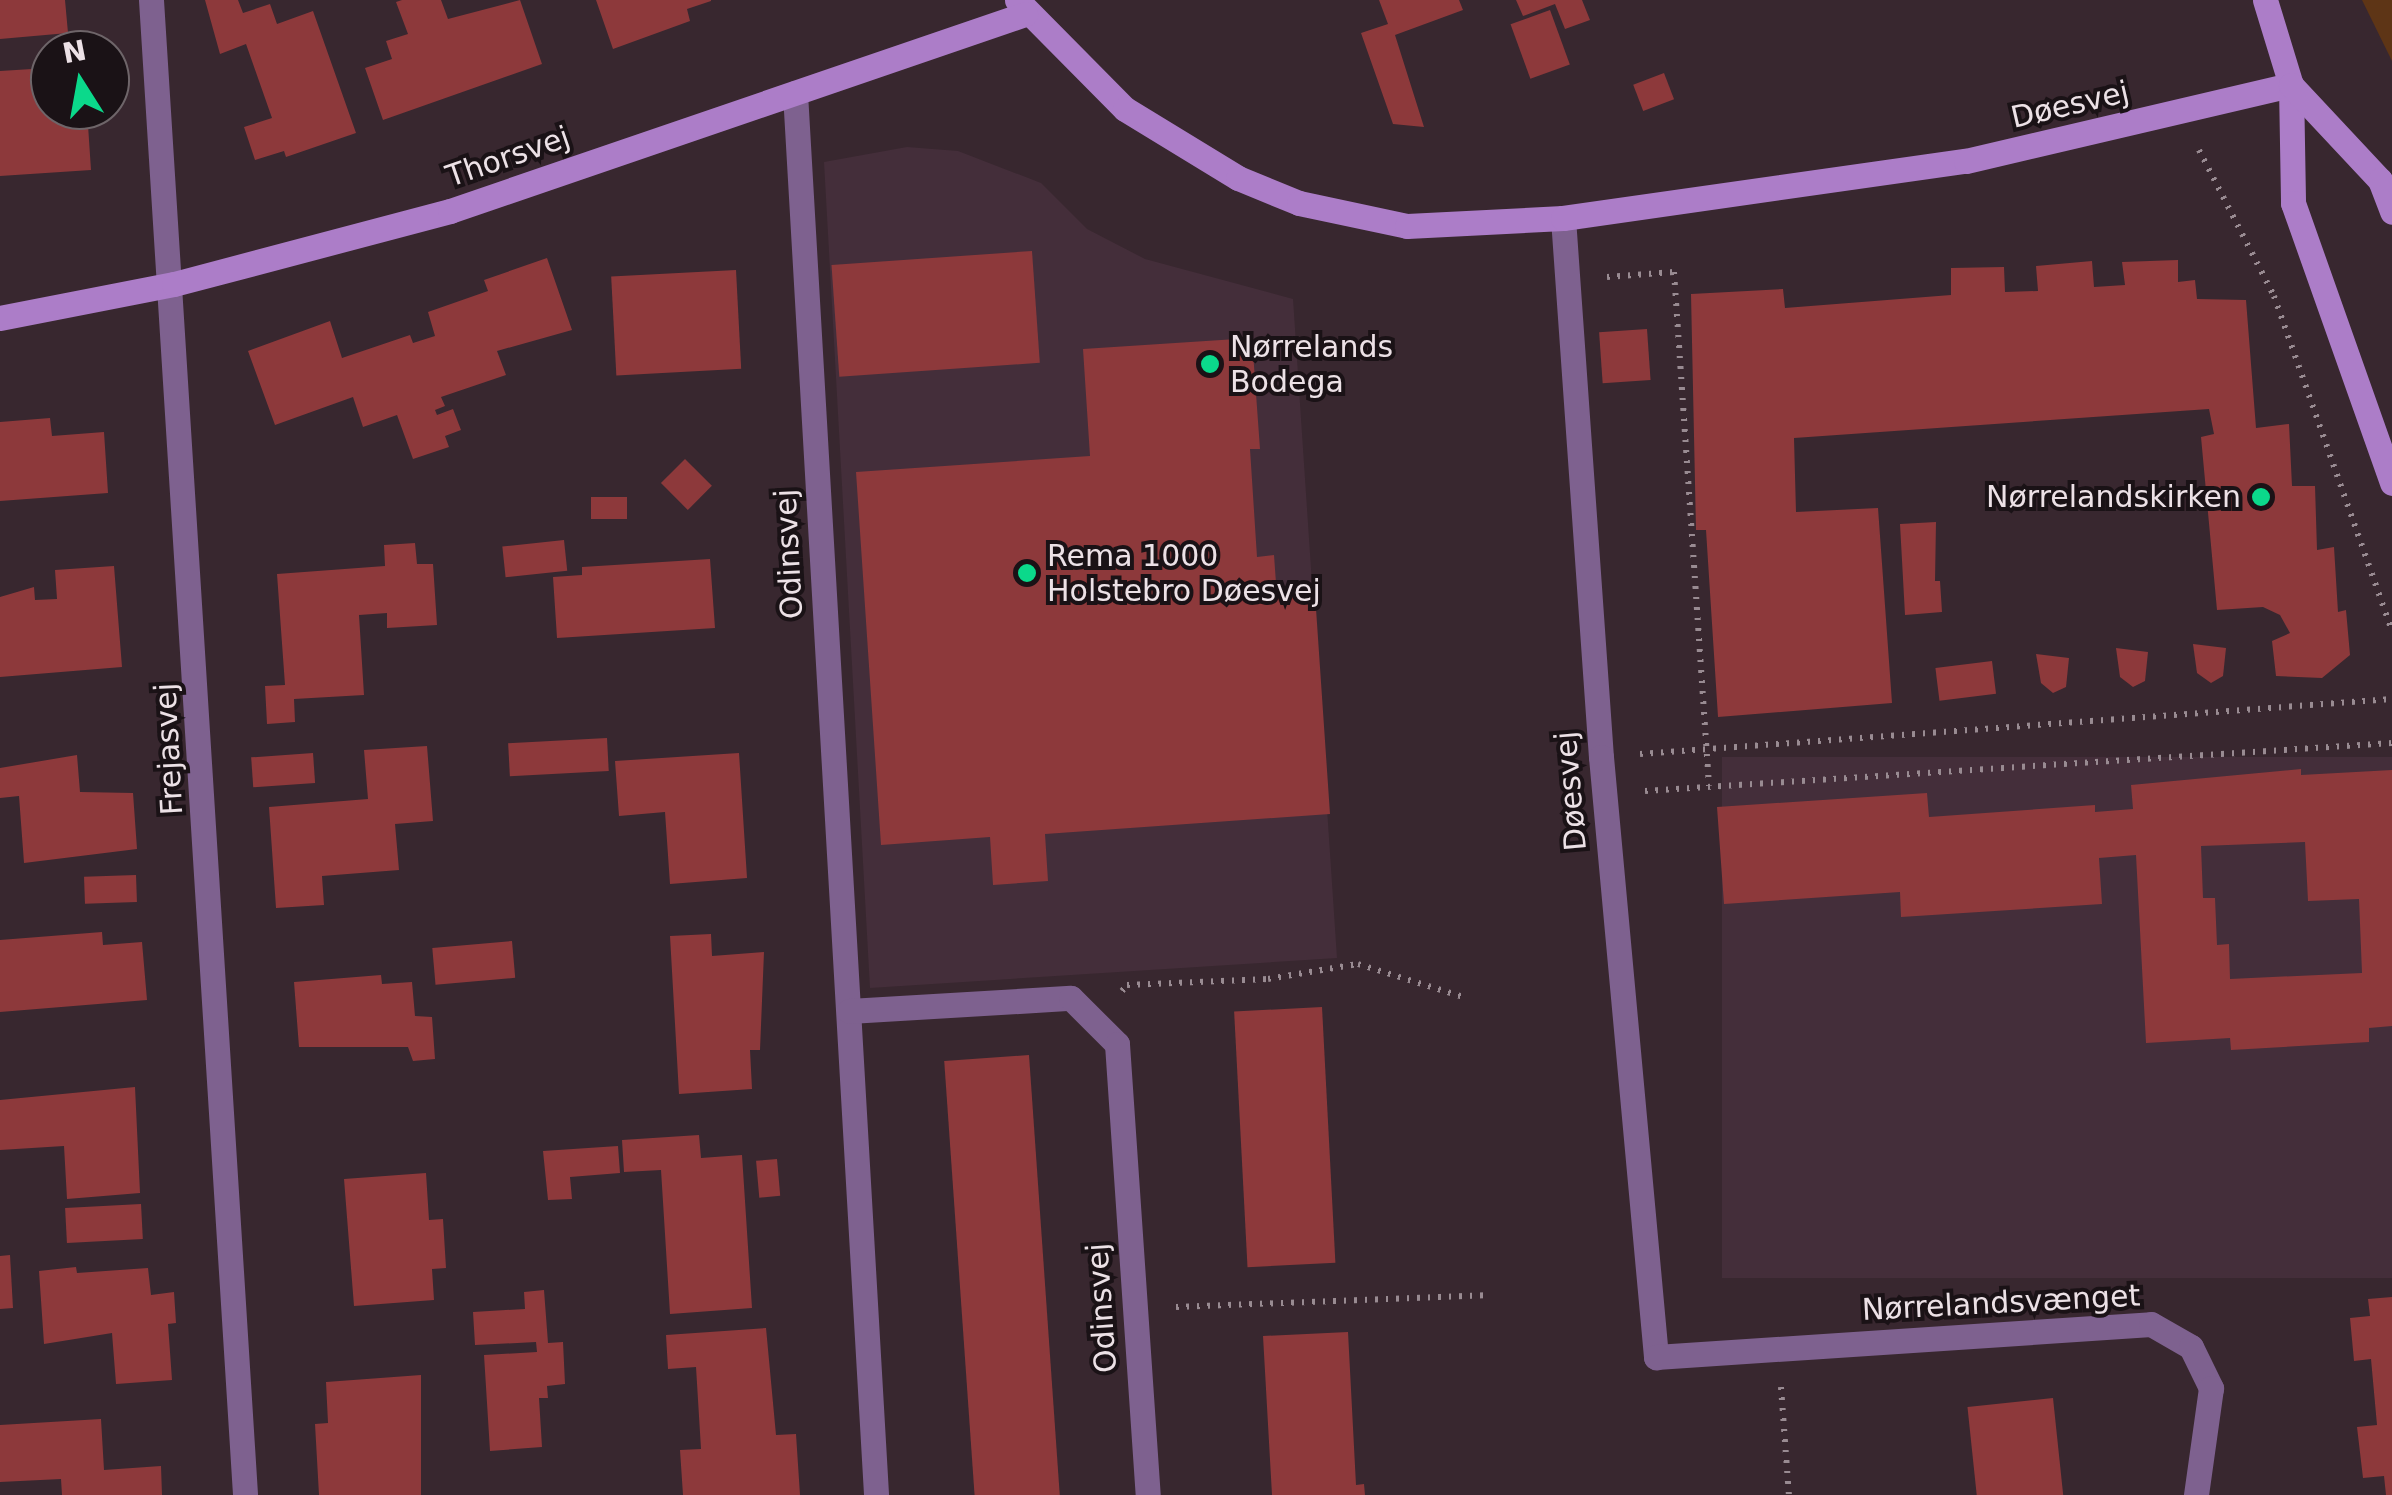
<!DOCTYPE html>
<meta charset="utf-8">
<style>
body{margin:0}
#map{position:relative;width:2392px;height:1495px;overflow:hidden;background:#38272f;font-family:"DejaVu Sans",sans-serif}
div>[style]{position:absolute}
.built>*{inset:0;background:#442e3a;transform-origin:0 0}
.green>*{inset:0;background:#5e3516}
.building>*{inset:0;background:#8d393b;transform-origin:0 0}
.path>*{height:6px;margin-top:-3px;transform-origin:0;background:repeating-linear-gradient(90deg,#998b92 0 2.5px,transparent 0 10.5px)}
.street>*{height:25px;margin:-12.5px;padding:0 12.5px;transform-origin:12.5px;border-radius:12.5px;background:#7e618f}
.secondary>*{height:25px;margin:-12.5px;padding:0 12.5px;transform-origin:12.5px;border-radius:12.5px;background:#ac7dc8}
.dots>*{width:28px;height:28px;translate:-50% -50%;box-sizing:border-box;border:5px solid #1a1216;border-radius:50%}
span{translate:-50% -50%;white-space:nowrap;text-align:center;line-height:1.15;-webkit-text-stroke:8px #1a1216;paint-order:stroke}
.street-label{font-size:30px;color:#ece1e6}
.poi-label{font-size:30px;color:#ece1e6}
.left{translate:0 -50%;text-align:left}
.right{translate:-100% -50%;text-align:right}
.north{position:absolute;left:30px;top:30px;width:100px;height:100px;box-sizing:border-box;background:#1a1216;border:2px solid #6e6569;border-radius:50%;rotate:349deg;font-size:28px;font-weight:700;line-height:40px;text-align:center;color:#ece1e6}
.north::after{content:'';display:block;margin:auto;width:35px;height:45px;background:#0bd98b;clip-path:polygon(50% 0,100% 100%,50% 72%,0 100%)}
</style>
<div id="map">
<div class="built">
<div style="clip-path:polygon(907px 147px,958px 151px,1041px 183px,1087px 229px,1145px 259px,1293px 299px,1337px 958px,870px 988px,824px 162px)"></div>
<div style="left:2392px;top:757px;width:521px;height:670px;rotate:90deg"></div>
</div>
<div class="green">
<div style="clip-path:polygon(2362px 0,2392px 0,2392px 61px)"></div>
</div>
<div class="building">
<div style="clip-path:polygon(0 0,65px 0,68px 33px,0 39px)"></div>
<div style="clip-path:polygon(205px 0,238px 0,243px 13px,270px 4px,277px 24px,313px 11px,356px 133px,286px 157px,284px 151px,255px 160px,244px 127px,272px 118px,246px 44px,220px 54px)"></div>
<div style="clip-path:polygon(402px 0,441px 0,448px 19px,520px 0,542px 64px,383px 120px,365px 68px,392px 59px,386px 41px,408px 34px,396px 2px)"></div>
<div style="clip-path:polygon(596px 0,711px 0,711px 1px,687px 9px,690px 21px,613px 49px)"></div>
<div style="clip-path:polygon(1379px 0,1459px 0,1463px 10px,1395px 35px,1424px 127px,1393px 124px,1361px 33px,1388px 24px)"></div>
<div style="clip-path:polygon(1516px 0,1582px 0,1590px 20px,1565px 29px,1555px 4px,1523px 16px)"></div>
<div style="left:1550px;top:10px;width:58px;height:42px;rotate:70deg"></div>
<div style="clip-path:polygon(32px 69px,34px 94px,50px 93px,50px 110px,87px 110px,91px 170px,0 176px,0 71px)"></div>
<div style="left:1664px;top:73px;width:28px;height:33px;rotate:69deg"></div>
<div style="left:1032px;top:251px;width:112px;height:201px;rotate:86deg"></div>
<div style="clip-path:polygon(547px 258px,572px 330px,497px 351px,506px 375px,441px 397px,445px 406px,435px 410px,437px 415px,453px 409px,461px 430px,445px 436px,449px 447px,413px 459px,397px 415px,363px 427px,353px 397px,275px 425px,248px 351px,330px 321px,342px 358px,410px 335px,413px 343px,435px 336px,428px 312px,488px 291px,484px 280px)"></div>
<div style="clip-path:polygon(2178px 260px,2178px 282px,2195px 280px,2197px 299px,2246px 300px,2256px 428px,2289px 424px,2292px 486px,2315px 486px,2317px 550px,2334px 547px,2338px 612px,2346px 610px,2350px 655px,2322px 678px,2276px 676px,2272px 641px,2290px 633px,2280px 615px,2263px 607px,2217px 610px,2201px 437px,2214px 434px,2209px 409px,1794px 438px,1796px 512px,1878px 508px,1892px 703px,1718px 717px,1706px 530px,1696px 530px,1691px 294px,1783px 289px,1785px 308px,1951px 295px,1951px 268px,2004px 267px,2005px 292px,2038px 291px,2036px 266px,2092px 261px,2094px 287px,2125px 285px,2122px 262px)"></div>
<div style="left:736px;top:270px;width:99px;height:125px;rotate:87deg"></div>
<div style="left:1647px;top:329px;width:51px;height:48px;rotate:86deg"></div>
<div style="clip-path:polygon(1252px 338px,1260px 449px,1250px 449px,1257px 557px,1274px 555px,1277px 597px,1315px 594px,1330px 814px,1045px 834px,1048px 881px,993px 885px,990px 837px,881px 845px,856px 472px,1090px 456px,1083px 349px)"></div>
<div style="clip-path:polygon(50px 418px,52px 436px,104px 432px,108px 493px,0 501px,0 422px)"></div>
<div style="left:685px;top:459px;width:38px;height:34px;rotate:45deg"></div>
<div style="left:591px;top:497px;width:36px;height:22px"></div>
<div style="clip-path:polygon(1936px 522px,1935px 581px,1940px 581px,1942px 612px,1905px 615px,1900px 524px)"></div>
<div style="left:564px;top:540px;width:31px;height:62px;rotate:84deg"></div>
<div style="clip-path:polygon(415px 543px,417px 564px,433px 564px,437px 625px,387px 628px,387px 613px,359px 615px,364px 695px,294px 699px,295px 722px,267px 724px,265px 686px,285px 685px,277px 574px,385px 566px,384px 545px)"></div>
<div style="clip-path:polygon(710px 559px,715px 628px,557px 638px,553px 577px,582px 575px,582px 567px)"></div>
<div style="clip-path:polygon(114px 566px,122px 667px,0 677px,0 597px,34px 587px,35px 600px,57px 599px,55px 570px)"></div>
<div style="clip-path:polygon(2193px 644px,2226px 648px,2223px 676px,2211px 683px,2197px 673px)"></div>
<div style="clip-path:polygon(2116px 648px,2148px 652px,2145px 681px,2133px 687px,2120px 677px)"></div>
<div style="clip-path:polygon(2036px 654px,2069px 658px,2066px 687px,2053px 693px,2041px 683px)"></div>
<div style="left:1992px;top:661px;width:33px;height:57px;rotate:83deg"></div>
<div style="left:607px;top:738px;width:33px;height:99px;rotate:87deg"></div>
<div style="clip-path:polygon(427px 746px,433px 821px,395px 824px,399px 870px,322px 876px,324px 905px,276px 908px,269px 807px,368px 799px,364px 750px)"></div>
<div style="left:313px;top:753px;width:30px;height:62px;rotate:86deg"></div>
<div style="clip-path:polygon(739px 753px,747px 878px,670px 884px,665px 812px,619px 816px,615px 761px)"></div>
<div style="clip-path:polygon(77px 755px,80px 792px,133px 793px,137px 849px,24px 863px,19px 796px,0 798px,0 768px)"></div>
<div style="clip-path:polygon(evenodd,2301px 769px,2301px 775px,2392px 770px,2392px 1026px,2369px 1028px,2369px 1042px,2231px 1050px,2230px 1038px,2146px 1043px,2136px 855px,2099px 858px,2102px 904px,1901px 917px,1900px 892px,1724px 904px,1717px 807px,1927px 793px,1929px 817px,2095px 805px,2095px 812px,2133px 809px,2131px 785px,2301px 769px,2305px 842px,2308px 901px,2359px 899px,2362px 973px,2230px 979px,2229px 944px,2217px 945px,2215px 898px,2203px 898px,2201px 846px,2305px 842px)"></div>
<div style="left:136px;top:875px;width:27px;height:52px;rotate:88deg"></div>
<div style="clip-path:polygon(102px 932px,103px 945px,142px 942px,147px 1000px,0 1012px,0 940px)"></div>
<div style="clip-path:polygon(711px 934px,712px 956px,764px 952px,760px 1050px,750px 1050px,752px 1089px,679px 1094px,670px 936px)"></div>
<div style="left:512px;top:941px;width:37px;height:80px;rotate:85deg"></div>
<div style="clip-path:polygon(381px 975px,382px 984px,412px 982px,415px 1016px,432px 1017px,435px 1059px,413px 1061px,408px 1047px,299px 1047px,294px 982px)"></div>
<div style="left:1322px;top:1007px;width:256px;height:88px;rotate:87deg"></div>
<div style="left:1029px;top:1055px;width:441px;height:85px;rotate:86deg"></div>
<div style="clip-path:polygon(135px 1087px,140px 1193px,67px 1199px,64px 1146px,0 1150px,0 1100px)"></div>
<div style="clip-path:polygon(699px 1135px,701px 1158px,742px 1155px,752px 1308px,670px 1314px,661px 1170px,624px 1172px,622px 1140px)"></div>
<div style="clip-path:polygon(618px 1146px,620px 1173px,570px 1177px,572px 1199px,548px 1200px,543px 1151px)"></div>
<div style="left:777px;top:1159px;width:37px;height:21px;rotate:85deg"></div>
<div style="clip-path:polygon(426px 1173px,429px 1220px,443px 1219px,446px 1268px,432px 1269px,434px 1300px,354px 1306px,344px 1179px)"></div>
<div style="left:141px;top:1204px;width:35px;height:76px;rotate:87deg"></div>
<div style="clip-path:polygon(10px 1255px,13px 1308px,0 1309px,0 1256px)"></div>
<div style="clip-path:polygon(76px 1267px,77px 1273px,148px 1268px,151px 1295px,174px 1292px,176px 1323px,168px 1324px,172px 1380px,116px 1384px,112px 1333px,44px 1344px,39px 1271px)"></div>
<div style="clip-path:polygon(544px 1290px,548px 1343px,563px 1342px,565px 1384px,547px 1386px,548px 1398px,539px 1398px,542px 1447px,490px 1451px,484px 1355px,537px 1352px,536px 1342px,475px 1345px,473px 1312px,525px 1309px,524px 1292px)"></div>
<div style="clip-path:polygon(2392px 1297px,2392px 1495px,2386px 1495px,2384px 1476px,2363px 1478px,2357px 1427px,2377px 1425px,2371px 1359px,2354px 1361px,2350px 1318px,2370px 1316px,2368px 1299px)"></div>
<div style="clip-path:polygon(766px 1328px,776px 1435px,796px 1434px,800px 1495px,683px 1495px,680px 1450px,701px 1449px,696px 1367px,668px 1369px,666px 1335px)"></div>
<div style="clip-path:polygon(1348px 1332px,1356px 1485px,1364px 1484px,1365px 1495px,1272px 1495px,1263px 1336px)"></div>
<div style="clip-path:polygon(421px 1375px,421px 1495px,319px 1495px,315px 1424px,328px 1423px,326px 1382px)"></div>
<div style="left:2053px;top:1398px;width:98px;height:86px;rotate:84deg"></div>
<div style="clip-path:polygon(101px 1419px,104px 1470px,161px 1466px,162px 1495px,62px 1495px,61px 1479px,0 1482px,0 1425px)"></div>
</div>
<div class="path">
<div style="left:2199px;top:150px;width:164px;rotate:62.8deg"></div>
<div style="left:2274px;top:296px;width:355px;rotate:70.6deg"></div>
<div style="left:1607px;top:277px;width:67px;rotate:-4.3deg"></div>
<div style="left:1674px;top:272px;width:515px;rotate:86.1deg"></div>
<div style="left:1640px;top:754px;width:754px;rotate:-4.18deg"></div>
<div style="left:1645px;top:791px;width:749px;rotate:-3.68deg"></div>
<div style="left:1122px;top:991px;width:8px;rotate:-50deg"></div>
<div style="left:1127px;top:985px;width:141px;rotate:-2.4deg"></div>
<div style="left:1268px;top:979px;width:91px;rotate:-9.5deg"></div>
<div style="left:1358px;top:964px;width:110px;rotate:17.4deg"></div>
<div style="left:1176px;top:1307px;width:309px;rotate:-2.2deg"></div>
<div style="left:1781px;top:1387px;width:108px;rotate:85.8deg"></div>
</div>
<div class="street">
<div style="left:151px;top:0;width:1498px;rotate:86.4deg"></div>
<div style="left:795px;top:93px;width:1404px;rotate:86.69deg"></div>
<div style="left:1563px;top:218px;width:540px;rotate:85.97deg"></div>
<div style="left:1601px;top:757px;width:603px;rotate:84.76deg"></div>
<div style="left:1656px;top:1357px;width:496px;rotate:-3.8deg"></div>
<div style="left:2151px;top:1324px;width:46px;rotate:29.9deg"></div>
<div style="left:2191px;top:1347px;width:46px;rotate:64deg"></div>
<div style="left:2211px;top:1388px;width:108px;rotate:98deg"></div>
<div style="left:849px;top:1011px;width:222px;rotate:-3.4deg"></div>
<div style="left:1071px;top:998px;width:65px;rotate:45deg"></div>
<div style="left:1117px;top:1044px;width:452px;rotate:86.1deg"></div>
</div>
<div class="secondary">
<div style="left:1017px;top:0;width:153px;rotate:45.3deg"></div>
<div style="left:1125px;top:109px;width:132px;rotate:31.4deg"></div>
<div style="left:1238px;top:178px;width:66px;rotate:22.3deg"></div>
<div style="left:1299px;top:203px;width:110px;rotate:12deg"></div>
<div style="left:1407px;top:226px;width:156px;rotate:-2.9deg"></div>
<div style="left:1563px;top:218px;width:407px;rotate:-8.1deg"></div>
<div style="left:1966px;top:161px;width:334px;rotate:-13.2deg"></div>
<div style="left:2265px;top:0;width:89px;rotate:73deg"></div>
<div style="left:2291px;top:85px;width:118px;rotate:89deg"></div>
<div style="left:2293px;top:203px;width:297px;rotate:70.5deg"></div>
<div style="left:2291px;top:85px;width:130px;rotate:46.9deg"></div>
<div style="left:2380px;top:180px;width:34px;rotate:69deg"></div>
<div style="left:0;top:318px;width:177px;rotate:-11.1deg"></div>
<div style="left:174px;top:284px;width:285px;rotate:-14.8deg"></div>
<div style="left:450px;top:211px;width:608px;rotate:-18.91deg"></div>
</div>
<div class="dots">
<div style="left:1210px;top:364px;background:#0bd98b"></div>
<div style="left:2261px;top:497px;background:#0bd98b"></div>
<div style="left:1027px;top:573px;background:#0bd98b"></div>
</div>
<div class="street-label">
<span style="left:2070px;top:105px;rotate:-13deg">Døesvej</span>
<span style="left:508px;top:157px;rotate:-19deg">Thorsvej</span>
<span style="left:789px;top:554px;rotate:-93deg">Odinsvej</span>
<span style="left:169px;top:749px;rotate:-93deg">Frejasvej</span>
<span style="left:1571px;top:791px;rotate:-95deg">Døesvej</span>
<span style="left:2001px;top:1303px;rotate:-3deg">Nørrelandsvænget</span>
<span style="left:1102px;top:1308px;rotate:-94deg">Odinsvej</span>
</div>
<div class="poi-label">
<span class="left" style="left:1230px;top:364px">Nørrelands<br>Bodega</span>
<span class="right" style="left:2241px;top:497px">Nørrelandskirken</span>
<span class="left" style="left:1047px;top:573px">Rema 1000<br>Holstebro Døesvej</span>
</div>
<div class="north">N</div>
</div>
